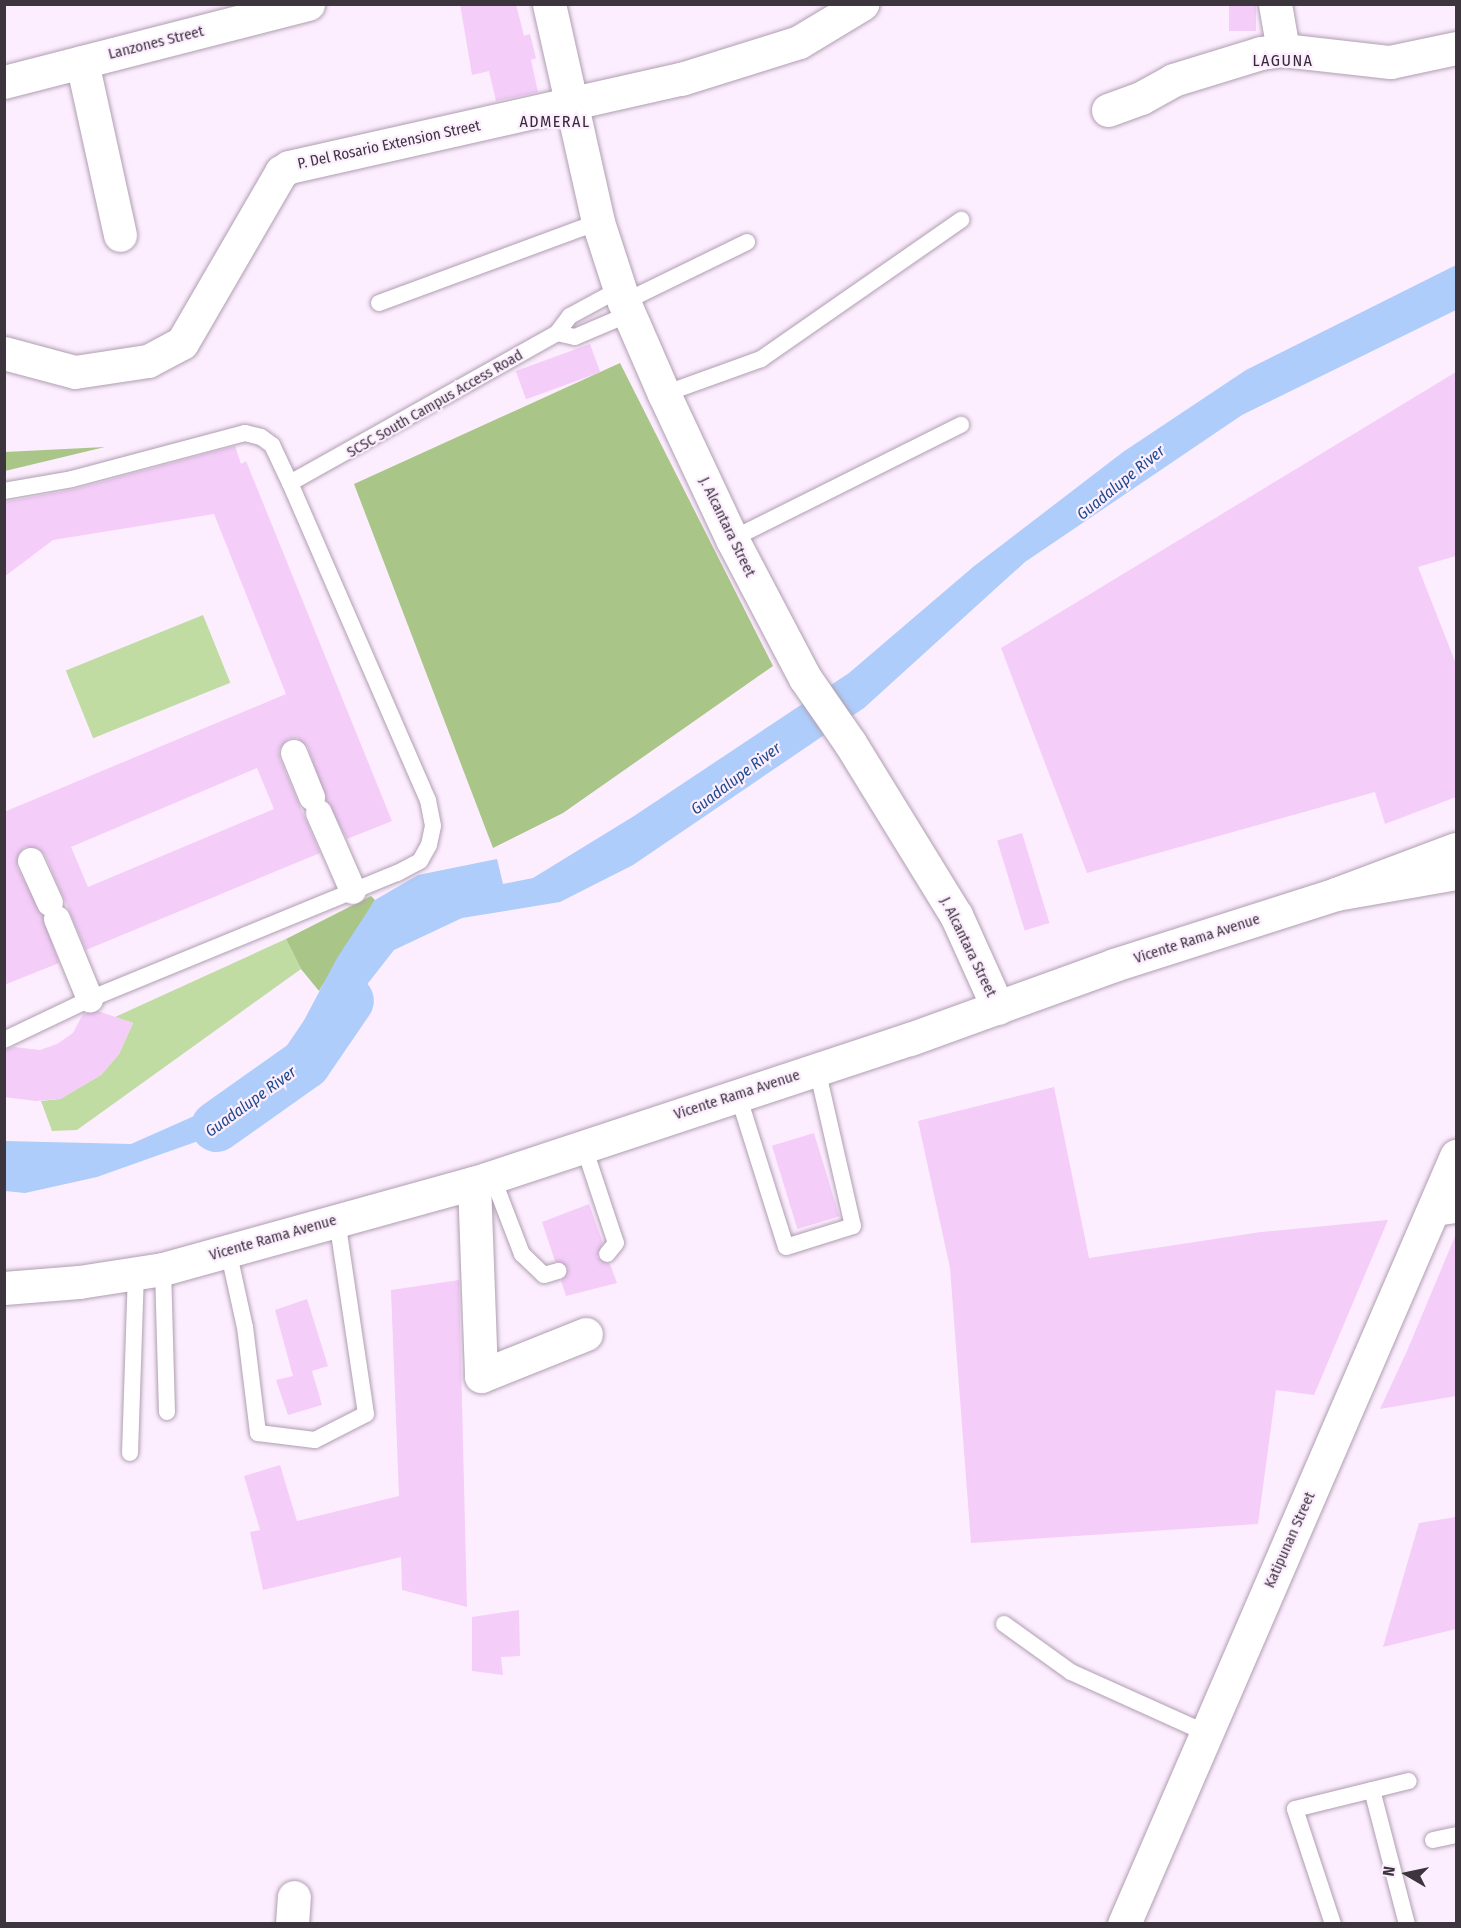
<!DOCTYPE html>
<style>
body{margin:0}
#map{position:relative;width:1461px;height:1928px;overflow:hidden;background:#fdeeff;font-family:"Fira Sans Condensed",sans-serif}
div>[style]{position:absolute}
.green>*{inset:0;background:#c1dca2;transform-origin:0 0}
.forest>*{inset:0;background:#a9c587}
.water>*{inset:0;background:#aecdfa}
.river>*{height:51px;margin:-25.5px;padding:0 25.5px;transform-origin:25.5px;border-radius:25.5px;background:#aecdfa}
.building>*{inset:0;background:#f4cdf9;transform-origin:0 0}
.roads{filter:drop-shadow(0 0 2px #af9eb1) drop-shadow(0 0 2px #af9eb1)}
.service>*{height:16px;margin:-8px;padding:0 8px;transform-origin:8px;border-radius:8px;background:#fff}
.pedestrian>*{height:26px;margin:-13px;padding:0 13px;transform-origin:13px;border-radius:13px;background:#fff}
.minor>*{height:33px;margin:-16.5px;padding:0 16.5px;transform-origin:16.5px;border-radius:16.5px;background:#fff}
.tertiary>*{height:33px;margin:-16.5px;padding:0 16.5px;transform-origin:16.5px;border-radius:16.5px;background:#fff}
.secondary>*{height:33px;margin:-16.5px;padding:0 16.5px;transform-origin:16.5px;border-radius:16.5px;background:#fff}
.primary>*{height:33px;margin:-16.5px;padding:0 16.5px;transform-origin:16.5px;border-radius:16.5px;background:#fff}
span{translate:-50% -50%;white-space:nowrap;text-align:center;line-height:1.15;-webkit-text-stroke:4.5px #fdeeff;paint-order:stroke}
.street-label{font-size:15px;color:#3c353d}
.neighbourhood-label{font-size:16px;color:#372938;letter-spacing:1.5px}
.water-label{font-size:16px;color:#1c4a8b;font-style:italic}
.frame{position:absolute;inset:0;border:6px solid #3c353d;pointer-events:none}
.north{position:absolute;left:1377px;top:1844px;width:60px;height:60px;-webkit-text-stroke:4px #fdeeff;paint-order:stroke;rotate:279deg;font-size:16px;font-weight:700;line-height:24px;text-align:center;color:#3c353d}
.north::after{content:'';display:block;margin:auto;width:21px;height:27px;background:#3c353d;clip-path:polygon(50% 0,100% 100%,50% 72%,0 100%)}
</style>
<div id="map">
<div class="green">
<div style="left:203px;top:615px;width:73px;height:148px;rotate:68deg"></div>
<div style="clip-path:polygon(286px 939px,301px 969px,77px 1130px,52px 1131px,41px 1101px,60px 1099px,101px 1075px,119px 1054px,133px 1023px,115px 1017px)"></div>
</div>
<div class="forest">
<div style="clip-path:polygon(620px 363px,773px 666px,563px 813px,493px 848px,354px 484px)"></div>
<div style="clip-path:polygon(105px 447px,5px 471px,5px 452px)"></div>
<div style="clip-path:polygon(371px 896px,375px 900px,319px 991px,301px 969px,286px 939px)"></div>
</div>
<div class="water">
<div style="clip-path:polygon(1456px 265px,1456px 310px,1242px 415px,1025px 562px,864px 708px,633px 865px,560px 902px,462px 918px,394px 950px,311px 1056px,201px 1140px,97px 1177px,25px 1193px,5px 1191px,5px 1141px,131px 1144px,219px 1105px,291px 1045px,337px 958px,375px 900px,418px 875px,497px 859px,503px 884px,533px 878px,634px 816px,849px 673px,973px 567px,1123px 452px,1246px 370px)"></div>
</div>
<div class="river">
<div style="left:216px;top:1126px;width:109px;rotate:-35.3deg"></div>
<div style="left:305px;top:1063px;width:76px;rotate:-55.7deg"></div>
</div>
<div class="building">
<div style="clip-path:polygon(460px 4px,516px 4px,524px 36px,530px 34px,536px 58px,531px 60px,538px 92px,496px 101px,489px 71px,472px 75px)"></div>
<div style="left:1229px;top:4px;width:27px;height:27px"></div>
<div style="left:590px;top:344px;width:30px;height:79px;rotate:70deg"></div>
<div style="clip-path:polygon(1456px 372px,1456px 556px,1418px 567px,1456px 664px,1456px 797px,1385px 824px,1375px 792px,1087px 873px,1001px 648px)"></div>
<div style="clip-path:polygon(evenodd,235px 446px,241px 464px,246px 461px,392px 821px,347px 839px,326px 800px,308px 747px,297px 738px,288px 739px,279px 750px,280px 759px,320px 853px,86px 950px,45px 855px,39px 849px,25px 847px,19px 853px,17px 867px,43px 916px,59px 963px,4px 985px,4px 812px,286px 694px,214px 514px,53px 540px,4px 577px,4px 502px,75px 489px,235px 446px,257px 768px,274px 809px,88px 887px,71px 847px,257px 768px)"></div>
<div style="left:1022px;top:833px;width:94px;height:26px;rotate:73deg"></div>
<div style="clip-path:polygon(98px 1011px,133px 1023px,119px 1054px,101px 1075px,60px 1099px,36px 1101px,4px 1097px,4px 1050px,14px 1047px,40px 1050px,57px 1044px,73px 1033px,83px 1014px)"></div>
<div style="clip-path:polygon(1054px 1087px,1089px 1258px,1261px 1232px,1388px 1220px,1314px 1395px,1276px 1390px,1258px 1524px,971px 1543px,950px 1268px,918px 1121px)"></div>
<div style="left:814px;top:1133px;width:87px;height:44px;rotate:73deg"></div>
<div style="clip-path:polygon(589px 1204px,603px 1243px,597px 1257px,610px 1264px,617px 1283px,566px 1296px,561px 1281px,568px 1268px,555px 1261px,542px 1222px)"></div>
<div style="clip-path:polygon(1456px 1234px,1456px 1396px,1380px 1409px,1407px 1351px)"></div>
<div style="clip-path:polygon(459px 1280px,467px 1607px,402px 1590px,401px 1557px,263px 1590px,250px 1532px,260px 1530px,244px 1476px,280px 1465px,297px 1521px,399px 1496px,391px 1290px)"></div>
<div style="clip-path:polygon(307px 1299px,328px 1366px,312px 1371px,322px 1405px,288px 1415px,276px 1380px,293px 1376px,275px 1310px)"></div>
<div style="clip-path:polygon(1456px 1517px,1456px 1629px,1383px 1647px,1419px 1523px)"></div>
<div style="clip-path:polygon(519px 1610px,520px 1656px,501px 1657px,503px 1675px,472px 1671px,472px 1617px)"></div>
</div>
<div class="roads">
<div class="service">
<div style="left:624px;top:302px;width:137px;rotate:-26deg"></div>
<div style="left:379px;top:303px;width:233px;rotate:-20.3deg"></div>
<div style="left:557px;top:333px;width:18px;rotate:13deg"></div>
<div style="left:575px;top:337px;width:59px;rotate:-23.1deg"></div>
<div style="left:664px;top:394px;width:103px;rotate:-19.8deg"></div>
<div style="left:761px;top:359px;width:244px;rotate:-34.8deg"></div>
<div style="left:290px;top:483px;width:306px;rotate:-29.3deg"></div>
<div style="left:557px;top:333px;width:21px;rotate:-53deg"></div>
<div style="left:570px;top:316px;width:57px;rotate:-28.4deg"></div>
<div style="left:4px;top:491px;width:69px;rotate:-10deg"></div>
<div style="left:72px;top:479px;width:179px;rotate:-14.9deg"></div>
<div style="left:245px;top:433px;width:16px;rotate:14deg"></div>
<div style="left:261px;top:437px;width:14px;rotate:36deg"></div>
<div style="left:272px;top:445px;width:42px;rotate:64.7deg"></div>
<div style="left:290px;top:483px;width:346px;rotate:66.5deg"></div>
<div style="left:428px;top:800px;width:26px;rotate:79deg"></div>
<div style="left:433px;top:826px;width:19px;rotate:102deg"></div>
<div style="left:429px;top:845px;width:18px;rotate:119deg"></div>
<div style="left:420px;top:861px;width:26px;rotate:152deg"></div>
<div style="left:397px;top:873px;width:332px;rotate:157.7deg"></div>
<div style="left:90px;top:999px;width:95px;rotate:154.5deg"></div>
<div style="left:732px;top:539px;width:256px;rotate:-26.5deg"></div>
<div style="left:738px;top:1095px;width:159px;rotate:72.5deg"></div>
<div style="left:786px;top:1247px;width:70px;rotate:-17.4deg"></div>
<div style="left:853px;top:1226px;width:161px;rotate:-102.9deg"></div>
<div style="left:583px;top:1144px;width:104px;rotate:71.6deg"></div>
<div style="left:616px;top:1243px;width:14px;rotate:129deg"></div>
<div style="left:492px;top:1176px;width:84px;rotate:69deg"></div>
<div style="left:522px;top:1254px;width:30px;rotate:44deg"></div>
<div style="left:544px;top:1275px;width:15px;rotate:-16deg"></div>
<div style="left:228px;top:1250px;width:79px;rotate:77.6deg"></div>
<div style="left:245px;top:1327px;width:107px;rotate:83deg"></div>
<div style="left:258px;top:1433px;width:57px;rotate:7deg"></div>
<div style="left:315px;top:1440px;width:57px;rotate:-27deg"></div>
<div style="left:366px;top:1414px;width:197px;rotate:-98.5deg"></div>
<div style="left:163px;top:1269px;width:143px;rotate:88.4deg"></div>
<div style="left:130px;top:1453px;width:179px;rotate:-88.1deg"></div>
<div style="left:1004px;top:1624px;width:82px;rotate:35.6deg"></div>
<div style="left:1071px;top:1672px;width:146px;rotate:24.3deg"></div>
<div style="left:1372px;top:1790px;width:138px;rotate:75.4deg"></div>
<div style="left:1433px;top:1840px;width:24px;rotate:-12deg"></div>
<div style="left:1333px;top:1924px;width:121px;rotate:-108.3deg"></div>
<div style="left:1295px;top:1809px;width:117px;rotate:-13.8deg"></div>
</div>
<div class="pedestrian">
<div style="left:294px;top:753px;width:48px;rotate:67.8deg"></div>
<div style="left:319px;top:813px;width:85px;rotate:66.4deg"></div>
<div style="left:31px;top:861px;width:46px;rotate:65.7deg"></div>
<div style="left:57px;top:919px;width:87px;rotate:67.6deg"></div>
</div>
<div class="minor">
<div style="left:1275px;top:4px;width:47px;rotate:80.1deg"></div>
<div style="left:82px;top:62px;width:177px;rotate:77.6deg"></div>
<div style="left:4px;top:82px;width:314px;rotate:-14.4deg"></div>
<div style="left:1108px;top:110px;width:35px;rotate:-20deg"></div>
<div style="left:1141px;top:98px;width:37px;rotate:-29deg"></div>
<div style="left:1173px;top:80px;width:92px;rotate:-17.1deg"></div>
<div style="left:1261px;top:53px;width:22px;rotate:-8deg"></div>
<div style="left:1283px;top:50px;width:108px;rotate:6.4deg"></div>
<div style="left:1390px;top:62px;width:67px;rotate:-12deg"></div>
<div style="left:4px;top:353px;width:73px;rotate:15deg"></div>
<div style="left:75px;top:372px;width:74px;rotate:-8.6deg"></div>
<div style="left:148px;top:361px;width:38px;rotate:-28deg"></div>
<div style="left:182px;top:343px;width:198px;rotate:-59.9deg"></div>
<div style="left:281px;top:172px;width:9px;rotate:-32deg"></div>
<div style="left:289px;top:167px;width:402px;rotate:-12.7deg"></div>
<div style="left:681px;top:79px;width:124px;rotate:-17.4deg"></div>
<div style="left:799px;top:42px;width:74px;rotate:-31.1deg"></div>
<div style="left:474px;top:1183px;width:193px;rotate:87.9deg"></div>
<div style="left:481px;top:1376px;width:113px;rotate:-21.8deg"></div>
<div style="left:292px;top:1924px;width:27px;rotate:-86deg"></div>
</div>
<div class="tertiary">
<div style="left:549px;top:4px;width:223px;rotate:77.3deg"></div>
<div style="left:598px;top:222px;width:84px;rotate:72deg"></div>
<div style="left:624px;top:302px;width:100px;rotate:66.5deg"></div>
<div style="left:664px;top:394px;width:160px;rotate:64.9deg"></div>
<div style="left:732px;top:539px;width:157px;rotate:62.3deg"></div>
<div style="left:805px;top:678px;width:79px;rotate:55.3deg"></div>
<div style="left:850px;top:743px;width:202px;rotate:58.4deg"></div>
<div style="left:956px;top:915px;width:102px;rotate:65.7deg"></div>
</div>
<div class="secondary">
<div style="left:4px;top:1288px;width:75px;rotate:-4.6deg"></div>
<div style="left:79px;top:1282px;width:85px;rotate:-8.8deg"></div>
<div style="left:163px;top:1269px;width:323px;rotate:-15.5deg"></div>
<div style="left:474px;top:1183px;width:459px;rotate:-18.3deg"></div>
<div style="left:910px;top:1039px;width:217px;rotate:-19.9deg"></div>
<div style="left:1114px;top:965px;width:233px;rotate:-17.7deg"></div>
<div style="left:1336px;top:894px;width:128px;rotate:-20.6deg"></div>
<div style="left:1124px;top:1924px;width:837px;rotate:-66.62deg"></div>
</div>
<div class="primary">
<div style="left:1336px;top:894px;width:122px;rotate:-9.9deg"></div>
<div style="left:1434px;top:1209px;width:22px;rotate:-8deg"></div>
</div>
</div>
<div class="street-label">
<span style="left:156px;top:43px;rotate:-14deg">Lanzones Street</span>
<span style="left:389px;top:145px;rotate:-12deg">P. Del Rosario Extension Street</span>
<span style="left:435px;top:404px;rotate:-30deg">SCSC South Campus Access Road</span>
<span style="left:727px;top:527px;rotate:64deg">J. Alcantara Street</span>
<span style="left:1197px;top:939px;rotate:-18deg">Vicente Rama Avenue</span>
<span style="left:968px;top:947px;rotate:64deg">J. Alcantara Street</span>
<span style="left:737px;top:1095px;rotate:-18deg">Vicente Rama Avenue</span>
<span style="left:273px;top:1238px;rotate:-16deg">Vicente Rama Avenue</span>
<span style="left:1290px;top:1540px;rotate:-66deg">Katipunan Street</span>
</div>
<div class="neighbourhood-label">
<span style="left:1283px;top:61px">LAGUNA</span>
<span style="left:555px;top:122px">ADMERAL</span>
</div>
<div class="water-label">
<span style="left:1121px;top:483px;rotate:-39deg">Guadalupe River</span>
<span style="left:736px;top:779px;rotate:-37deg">Guadalupe River</span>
<span style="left:251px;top:1102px;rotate:-36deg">Guadalupe River</span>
</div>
<div class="frame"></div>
<div class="north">N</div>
</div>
